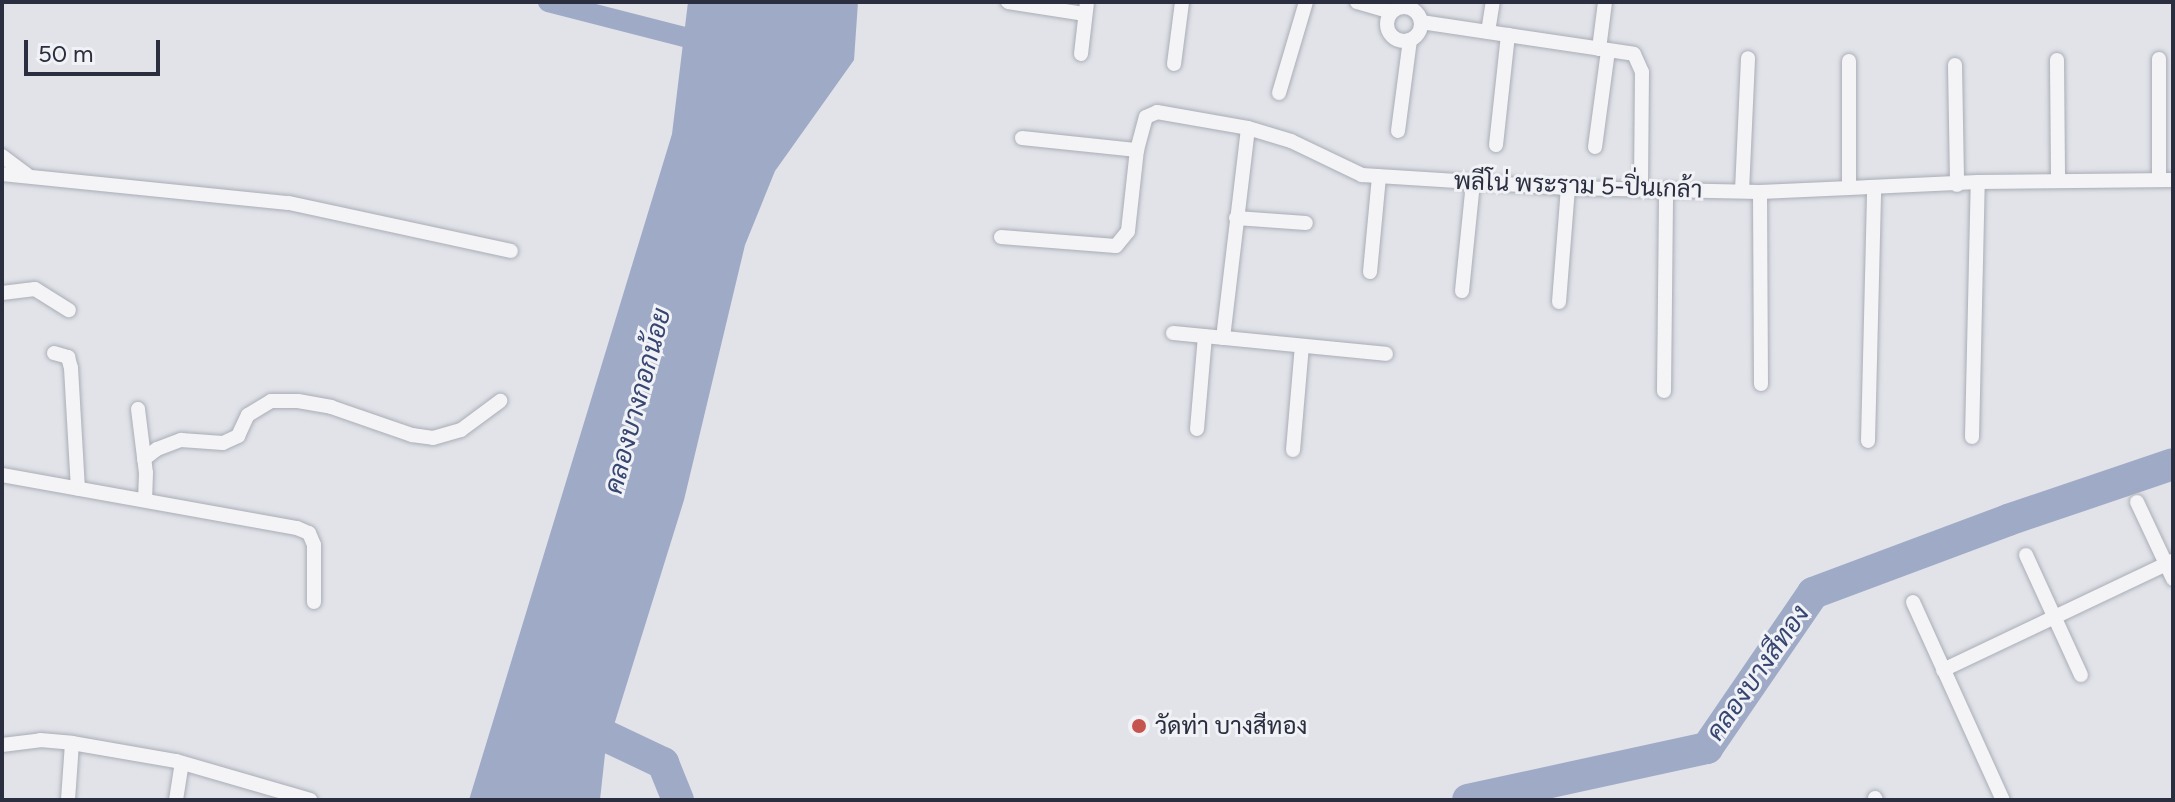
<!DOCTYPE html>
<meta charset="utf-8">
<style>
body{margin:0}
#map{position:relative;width:2175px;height:802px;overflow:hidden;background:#e1e3e9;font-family:Figtree,Sarabun,sans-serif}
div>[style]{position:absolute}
.water>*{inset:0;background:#9faac6}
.canal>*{height:20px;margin:-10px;padding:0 10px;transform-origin:10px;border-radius:10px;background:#9faac6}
.river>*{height:32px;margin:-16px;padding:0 16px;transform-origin:16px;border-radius:16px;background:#9faac6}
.roads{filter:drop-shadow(0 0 2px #aaadb6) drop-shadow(0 0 2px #aaadb6)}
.street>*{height:14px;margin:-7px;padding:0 7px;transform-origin:7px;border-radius:7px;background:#f4f4f7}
.street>.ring{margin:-7px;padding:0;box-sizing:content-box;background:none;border:14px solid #f4f4f7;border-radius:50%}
.dots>*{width:22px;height:22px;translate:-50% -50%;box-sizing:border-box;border:4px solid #f1f2f6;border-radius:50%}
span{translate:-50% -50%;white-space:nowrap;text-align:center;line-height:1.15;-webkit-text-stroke:6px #f1f2f6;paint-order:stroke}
.street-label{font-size:24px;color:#2a2e3f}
.poi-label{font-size:24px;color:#2a2e3f}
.left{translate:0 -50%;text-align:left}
.water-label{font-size:26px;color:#374671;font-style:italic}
.frame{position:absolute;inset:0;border:4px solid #2a2e3f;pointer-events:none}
.scale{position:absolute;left:24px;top:40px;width:136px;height:36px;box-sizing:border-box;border:4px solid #2a2e3f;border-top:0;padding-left:10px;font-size:24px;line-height:28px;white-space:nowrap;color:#2a2e3f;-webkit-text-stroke:6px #f1f2f6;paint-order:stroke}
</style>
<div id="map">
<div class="water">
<div style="clip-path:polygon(688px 2px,858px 2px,854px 60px,775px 171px,745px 245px,684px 500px,605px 754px,600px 800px,469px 800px,672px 134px)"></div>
</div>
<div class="canal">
<div style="left:548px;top:2px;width:165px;rotate:14.4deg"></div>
</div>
<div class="river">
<div style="left:572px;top:720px;width:101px;rotate:25.3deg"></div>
<div style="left:663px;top:763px;width:40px;rotate:68deg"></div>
<div style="left:1468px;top:800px;width:245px;rotate:-12.3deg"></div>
<div style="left:1707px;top:748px;width:188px;rotate:-55.6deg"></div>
<div style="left:1813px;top:593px;width:208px;rotate:-20.5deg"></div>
<div style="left:2008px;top:520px;width:174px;rotate:-18.7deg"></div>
</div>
<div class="roads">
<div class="street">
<div style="left:1008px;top:2px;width:78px;rotate:8.9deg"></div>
<div style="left:1357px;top:2px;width:35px;rotate:16deg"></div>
<div class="ring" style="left:1387px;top:7px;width:20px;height:20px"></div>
<div style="left:1421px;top:22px;width:215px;rotate:8.5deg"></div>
<div style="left:1634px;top:54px;width:20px;rotate:66deg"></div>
<div style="left:1642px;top:72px;width:117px;rotate:90.5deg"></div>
<div style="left:1488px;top:32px;width:30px;rotate:-81deg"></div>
<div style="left:1599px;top:49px;width:47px;rotate:-82.7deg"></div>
<div style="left:1081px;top:54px;width:52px;rotate:-83.4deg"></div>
<div style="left:2057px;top:60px;width:121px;rotate:89.5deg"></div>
<div style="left:1174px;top:64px;width:63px;rotate:-82.6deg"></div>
<div style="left:1955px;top:65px;width:120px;rotate:89deg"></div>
<div style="left:1279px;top:93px;width:95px;rotate:-73.5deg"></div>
<div style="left:1398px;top:131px;width:92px;rotate:-82.5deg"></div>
<div style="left:1022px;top:138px;width:116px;rotate:6deg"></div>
<div style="left:1137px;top:150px;width:34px;rotate:-75deg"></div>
<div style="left:1146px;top:117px;width:12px;rotate:-24deg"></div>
<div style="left:1157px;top:112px;width:92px;rotate:10deg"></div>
<div style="left:1248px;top:128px;width:45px;rotate:16.8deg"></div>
<div style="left:1291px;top:141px;width:79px;rotate:25.6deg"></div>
<div style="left:1362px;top:175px;width:206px;rotate:3.6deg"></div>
<div style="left:1568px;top:188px;width:192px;rotate:1.2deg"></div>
<div style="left:1760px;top:192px;width:218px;rotate:-2.6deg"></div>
<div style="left:1978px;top:182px;width:195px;rotate:-0.6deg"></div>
<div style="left:1496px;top:145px;width:111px;rotate:-83.8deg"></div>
<div style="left:1595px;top:147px;width:97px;rotate:-82.3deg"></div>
<div style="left:2px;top:156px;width:31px;rotate:37deg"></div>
<div style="left:2px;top:174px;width:288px;rotate:5.8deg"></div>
<div style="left:289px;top:203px;width:227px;rotate:12.2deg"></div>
<div style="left:2159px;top:180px;width:121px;rotate:-90deg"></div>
<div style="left:1849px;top:188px;width:127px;rotate:-90deg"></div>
<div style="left:1742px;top:191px;width:133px;rotate:-87.4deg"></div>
<div style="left:1760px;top:192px;width:192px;rotate:89.7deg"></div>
<div style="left:1236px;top:218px;width:70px;rotate:4.1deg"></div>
<div style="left:1001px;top:237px;width:115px;rotate:4.5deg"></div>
<div style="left:1116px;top:246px;width:19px;rotate:-51deg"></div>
<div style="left:1128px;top:231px;width:81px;rotate:-83.7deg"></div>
<div style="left:1370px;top:272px;width:96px;rotate:-84.6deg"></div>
<div style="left:1462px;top:291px;width:110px;rotate:-84.2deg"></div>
<div style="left:2px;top:293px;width:33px;rotate:-7deg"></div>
<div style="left:35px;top:289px;width:40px;rotate:32deg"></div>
<div style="left:1559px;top:302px;width:114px;rotate:-85.5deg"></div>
<div style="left:1173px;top:333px;width:214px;rotate:5.6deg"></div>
<div style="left:1223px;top:338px;width:211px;rotate:-83.2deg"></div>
<div style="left:54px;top:353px;width:15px;rotate:16deg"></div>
<div style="left:68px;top:357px;width:11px;rotate:75deg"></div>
<div style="left:71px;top:368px;width:121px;rotate:86.7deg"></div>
<div style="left:1664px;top:391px;width:202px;rotate:-89.4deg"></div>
<div style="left:138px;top:409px;width:64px;rotate:82.9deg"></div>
<div style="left:146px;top:473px;width:27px;rotate:92deg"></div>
<div style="left:1197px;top:429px;width:93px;rotate:-85.1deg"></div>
<div style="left:1972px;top:437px;width:255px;rotate:-88.7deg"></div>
<div style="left:1868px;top:441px;width:252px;rotate:-88.6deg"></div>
<div style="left:1293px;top:450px;width:104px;rotate:-85.1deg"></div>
<div style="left:144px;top:459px;width:16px;rotate:-38deg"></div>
<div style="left:157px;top:449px;width:26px;rotate:-21deg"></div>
<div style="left:181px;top:440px;width:42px;rotate:4.1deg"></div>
<div style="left:223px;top:443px;width:17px;rotate:-25deg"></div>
<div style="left:238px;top:436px;width:23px;rotate:-65deg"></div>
<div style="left:248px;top:415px;width:27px;rotate:-31deg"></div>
<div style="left:271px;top:401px;width:27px"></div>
<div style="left:298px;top:401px;width:34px;rotate:10deg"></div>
<div style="left:331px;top:407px;width:86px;rotate:19.1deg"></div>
<div style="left:412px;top:435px;width:21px;rotate:8deg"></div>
<div style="left:433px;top:438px;width:29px;rotate:-16deg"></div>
<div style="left:461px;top:430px;width:49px;rotate:-36.6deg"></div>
<div style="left:2px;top:475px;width:300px;rotate:10.2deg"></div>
<div style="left:297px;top:528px;width:13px;rotate:23deg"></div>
<div style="left:309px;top:533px;width:13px;rotate:67deg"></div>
<div style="left:314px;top:545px;width:57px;rotate:90deg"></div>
<div style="left:2137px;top:502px;width:85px;rotate:64.9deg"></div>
<div style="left:2026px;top:555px;width:132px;rotate:65.4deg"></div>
<div style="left:1913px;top:602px;width:217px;rotate:65.6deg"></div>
<div style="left:1943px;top:670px;width:255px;rotate:-25.4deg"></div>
<div style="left:2px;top:745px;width:38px;rotate:-7deg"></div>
<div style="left:40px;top:740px;width:32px;rotate:5deg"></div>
<div style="left:72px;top:743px;width:106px;rotate:9.8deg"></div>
<div style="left:176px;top:761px;width:140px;rotate:16.2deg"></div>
<div style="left:1875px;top:798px;width:2px;rotate:63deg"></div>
<div style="left:68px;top:800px;width:57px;rotate:-86deg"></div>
<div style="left:176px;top:800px;width:37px;rotate:-81deg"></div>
</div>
</div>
<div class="dots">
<div style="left:1139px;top:726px;background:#c5544f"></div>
</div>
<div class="street-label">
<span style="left:1578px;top:185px;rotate:2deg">พลีโน่ พระราม 5-ปิ่นเกล้า</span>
</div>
<div class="poi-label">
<span class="left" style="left:1155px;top:726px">วัดท่า บางสีทอง</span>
</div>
<div class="water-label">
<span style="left:638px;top:401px;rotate:-75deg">คลองบางกอกน้อย</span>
<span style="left:1758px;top:673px;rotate:-55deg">คลองบางสีทอง</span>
</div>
<div class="frame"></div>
<div class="scale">50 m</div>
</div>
